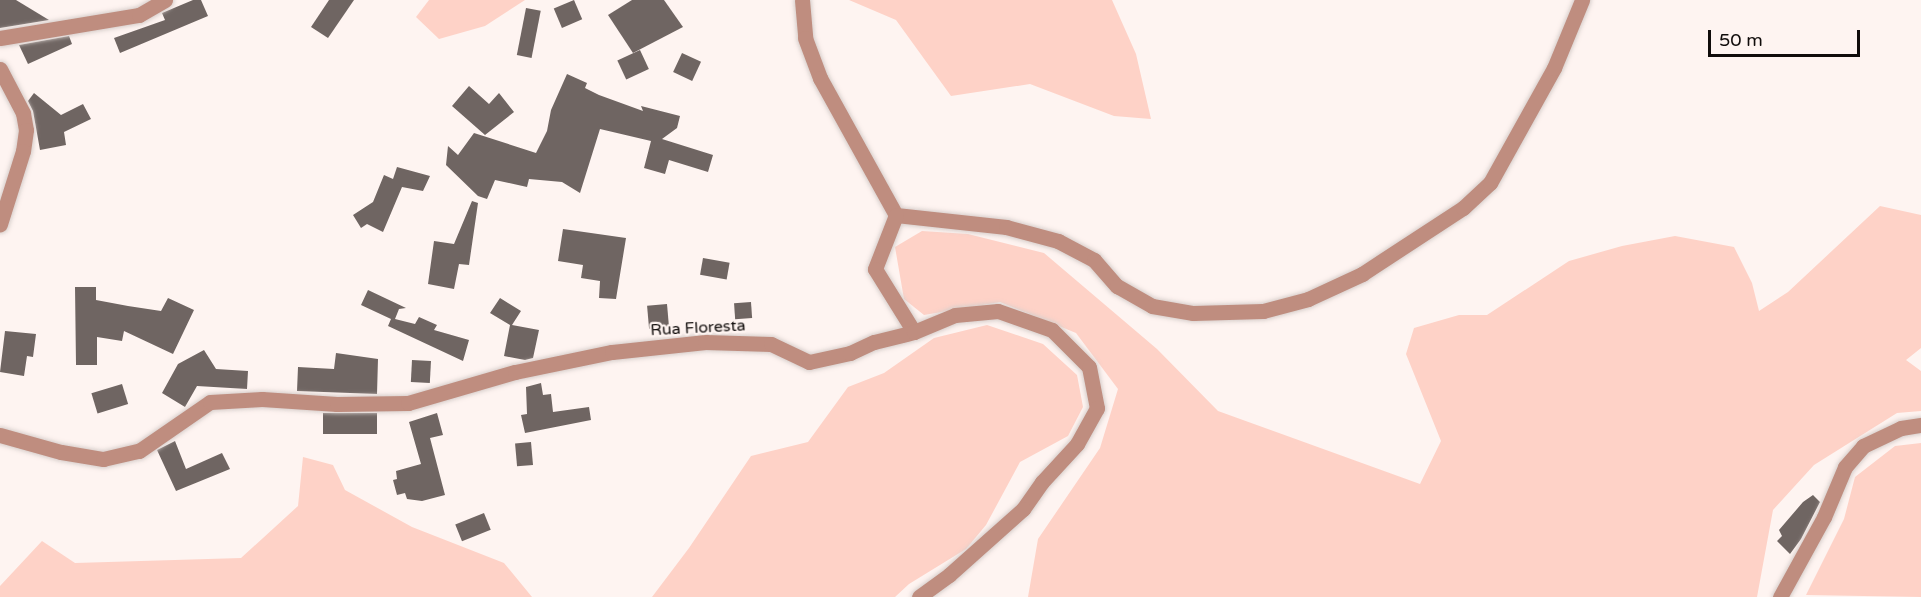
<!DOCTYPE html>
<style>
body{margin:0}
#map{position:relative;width:1921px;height:597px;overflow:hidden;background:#fef4f1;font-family:"Varela Round",sans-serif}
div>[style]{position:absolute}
.green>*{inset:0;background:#fed2c7}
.building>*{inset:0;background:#6f6562;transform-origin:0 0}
.roads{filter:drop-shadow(0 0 2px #d8cfcc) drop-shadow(0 0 2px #d8cfcc)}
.minor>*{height:15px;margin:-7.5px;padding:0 7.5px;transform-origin:7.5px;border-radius:7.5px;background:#bf8d7f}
span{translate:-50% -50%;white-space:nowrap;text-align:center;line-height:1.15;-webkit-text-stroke:4.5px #fef4f1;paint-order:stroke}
.street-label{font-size:16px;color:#100c0b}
.scale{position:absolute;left:1708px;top:30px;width:152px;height:27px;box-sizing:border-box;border:3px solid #100c0b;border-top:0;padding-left:8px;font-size:18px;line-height:21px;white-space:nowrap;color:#100c0b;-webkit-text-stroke:4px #fef4f1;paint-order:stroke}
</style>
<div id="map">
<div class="green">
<div style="clip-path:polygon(429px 0,525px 0,485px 26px,439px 39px,416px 17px)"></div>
<div style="clip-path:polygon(849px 0,1112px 0,1136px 54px,1151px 119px,1114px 116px,1030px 84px,951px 96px,896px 20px)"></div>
<div style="clip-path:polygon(1880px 206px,1921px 215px,1921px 348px,1906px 360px,1921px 371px,1921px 411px,1897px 413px,1814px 465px,1773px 510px,1757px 597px,1028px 597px,1038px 539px,1100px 448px,1118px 389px,1076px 333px,1000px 302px,924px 315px,904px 299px,895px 247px,922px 231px,968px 234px,1044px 253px,1157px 349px,1218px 411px,1420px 484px,1441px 441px,1406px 354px,1414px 328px,1459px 315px,1487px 315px,1569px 261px,1622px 246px,1675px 236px,1734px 247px,1752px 283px,1759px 311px,1788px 292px)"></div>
<div style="clip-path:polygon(987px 325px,1043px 344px,1077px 375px,1083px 407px,1068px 436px,1020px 462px,986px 525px,966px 549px,909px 584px,895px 597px,652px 597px,689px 548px,751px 456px,808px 442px,848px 387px,884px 373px,934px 338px)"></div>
<div style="clip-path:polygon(1921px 443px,1921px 597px,1806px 595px,1844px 519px,1855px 477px,1895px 446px)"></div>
<div style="clip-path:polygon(303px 457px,333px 465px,345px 490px,412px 527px,504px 563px,532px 597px,0 597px,0 586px,42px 541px,75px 563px,241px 558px,298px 506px)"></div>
</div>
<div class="building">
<div style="clip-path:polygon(0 0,16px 0,49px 20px,0 28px)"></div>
<div style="clip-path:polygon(193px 0,201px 0,208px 16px,120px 53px,114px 38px,165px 20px,162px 13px)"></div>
<div style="clip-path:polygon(329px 0,354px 0,328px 38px,311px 27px)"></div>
<div style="left:574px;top:0;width:21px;height:22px;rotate:67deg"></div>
<div style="clip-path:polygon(632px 0,664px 0,683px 27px,633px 53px,608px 15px)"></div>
<div style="left:526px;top:8px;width:15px;height:48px;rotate:11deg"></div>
<div style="clip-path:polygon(69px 36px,72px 44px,28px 64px,19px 45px)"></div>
<div style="left:640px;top:50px;width:21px;height:25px;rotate:65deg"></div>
<div style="left:682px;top:53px;width:21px;height:21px;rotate:25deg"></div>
<div style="clip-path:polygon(567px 74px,587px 83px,585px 88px,599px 95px,643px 111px,641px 106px,680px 116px,677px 128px,662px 139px,713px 155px,708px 172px,669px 160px,665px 174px,644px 168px,651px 141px,600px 129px,580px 193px,562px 182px,529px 179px,527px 187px,495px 180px,487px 199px,478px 196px,446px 165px,448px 146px,458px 155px,474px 133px,536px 153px,547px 131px,551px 110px)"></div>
<div style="clip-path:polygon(469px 86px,489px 104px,499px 93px,514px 112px,485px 135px,452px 106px)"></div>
<div style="clip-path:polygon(34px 93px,61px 115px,83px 104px,91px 119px,64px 132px,66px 145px,40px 150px,33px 111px,28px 101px)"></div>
<div style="clip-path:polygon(397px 167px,430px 176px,423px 191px,402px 187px,383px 232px,367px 224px,361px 228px,353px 215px,373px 202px,384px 175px,393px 179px)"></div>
<div style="clip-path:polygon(472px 201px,478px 203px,469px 265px,459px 264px,454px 289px,428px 284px,434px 241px,454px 244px)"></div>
<div style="clip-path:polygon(563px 229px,626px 238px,616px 299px,599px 298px,600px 281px,581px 278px,583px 265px,558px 261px)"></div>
<div style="left:703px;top:258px;width:27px;height:17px;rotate:10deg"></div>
<div style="clip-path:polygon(75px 287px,96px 287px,96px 300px,128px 306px,161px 311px,168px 298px,194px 310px,173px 354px,124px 331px,122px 341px,97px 337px,97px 365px,76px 365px)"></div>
<div style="clip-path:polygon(368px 290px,406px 308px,399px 309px,395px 319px,415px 324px,419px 317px,437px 325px,434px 330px,469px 340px,463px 361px,388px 326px,391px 319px,361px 305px)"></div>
<div style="clip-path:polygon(500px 298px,521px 311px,512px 325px,539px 330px,533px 358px,525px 360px,504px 356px,510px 325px,490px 313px)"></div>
<div style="left:751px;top:302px;width:16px;height:17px;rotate:86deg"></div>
<div style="left:667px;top:304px;width:23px;height:20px;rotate:85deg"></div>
<div style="clip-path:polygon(5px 331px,36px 334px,33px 357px,27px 356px,24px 376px,0 372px)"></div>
<div style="clip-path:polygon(204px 350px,216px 369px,248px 371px,247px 389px,197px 386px,185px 407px,162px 393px,178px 364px)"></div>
<div style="clip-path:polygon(336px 353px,378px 359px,377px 394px,297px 391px,298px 367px,334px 369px)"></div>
<div style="left:412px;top:360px;width:19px;height:22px;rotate:3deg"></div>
<div style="clip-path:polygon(541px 383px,543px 395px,551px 394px,553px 412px,589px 407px,591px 420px,525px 433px,521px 415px,527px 414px,526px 387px)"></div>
<div style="left:122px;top:384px;width:21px;height:32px;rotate:73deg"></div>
<div style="left:323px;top:413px;width:54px;height:21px"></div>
<div style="clip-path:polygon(437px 413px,443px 435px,430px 438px,445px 495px,422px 501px,407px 499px,405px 493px,397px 495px,393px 480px,397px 479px,396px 471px,421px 464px,409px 422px)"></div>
<div style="clip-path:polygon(175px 441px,186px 469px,222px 453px,230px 469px,176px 491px,157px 450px)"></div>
<div style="left:531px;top:442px;width:23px;height:16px;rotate:85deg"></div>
<div style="clip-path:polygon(1813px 495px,1820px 502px,1801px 539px,1790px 554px,1777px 541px,1782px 536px,1779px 530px,1803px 502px)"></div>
<div style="left:484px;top:513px;width:18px;height:31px;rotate:68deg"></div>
</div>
<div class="roads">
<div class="minor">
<div style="left:802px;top:0;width:38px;rotate:85deg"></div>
<div style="left:805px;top:38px;width:43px;rotate:69.4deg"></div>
<div style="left:820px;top:78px;width:157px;rotate:61deg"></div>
<div style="left:0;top:38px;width:141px;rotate:-9.4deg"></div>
<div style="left:139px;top:15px;width:30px;rotate:-30deg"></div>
<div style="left:0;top:69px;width:50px;rotate:62.4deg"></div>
<div style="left:23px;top:113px;width:17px;rotate:80deg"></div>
<div style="left:26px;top:130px;width:21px;rotate:98deg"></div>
<div style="left:23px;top:151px;width:77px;rotate:107.5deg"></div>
<div style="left:896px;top:215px;width:111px;rotate:6.2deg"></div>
<div style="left:1006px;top:227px;width:54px;rotate:15.1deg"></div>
<div style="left:1058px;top:241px;width:41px;rotate:27.8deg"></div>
<div style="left:1094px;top:260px;width:35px;rotate:49deg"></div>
<div style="left:1117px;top:286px;width:40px;rotate:29.7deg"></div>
<div style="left:1152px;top:306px;width:42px;rotate:9.7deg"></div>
<div style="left:1193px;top:313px;width:70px;rotate:-1.6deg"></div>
<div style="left:1263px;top:311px;width:47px;rotate:-14.9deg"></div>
<div style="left:1308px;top:299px;width:60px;rotate:-24.8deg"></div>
<div style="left:1362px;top:274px;width:121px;rotate:-33.2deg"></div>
<div style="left:1463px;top:208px;width:37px;rotate:-43deg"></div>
<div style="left:1490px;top:183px;width:132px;rotate:-60.9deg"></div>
<div style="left:1554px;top:68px;width:74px;rotate:-67.6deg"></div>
<div style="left:896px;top:215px;width:58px;rotate:111.3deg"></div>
<div style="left:875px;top:269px;width:74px;rotate:58.2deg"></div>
<div style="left:0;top:435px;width:63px;rotate:15.6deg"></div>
<div style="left:61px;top:452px;width:43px;rotate:9.5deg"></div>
<div style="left:103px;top:459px;width:37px;rotate:-13deg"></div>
<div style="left:139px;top:451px;width:86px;rotate:-34.6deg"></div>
<div style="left:210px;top:402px;width:52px;rotate:-3.3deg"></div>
<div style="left:262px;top:399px;width:75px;rotate:3.8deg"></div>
<div style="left:337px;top:404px;width:71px;rotate:-0.8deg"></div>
<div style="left:408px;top:403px;width:111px;rotate:-16.2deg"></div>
<div style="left:515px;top:372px;width:99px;rotate:-11.7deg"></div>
<div style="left:612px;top:352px;width:94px;rotate:-6.1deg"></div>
<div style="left:705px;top:342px;width:66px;rotate:1.7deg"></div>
<div style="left:771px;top:344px;width:42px;rotate:25.3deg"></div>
<div style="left:809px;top:362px;width:42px;rotate:-12.4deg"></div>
<div style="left:850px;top:353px;width:26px;rotate:-25deg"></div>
<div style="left:874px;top:342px;width:41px;rotate:-14deg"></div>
<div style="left:914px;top:332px;width:44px;rotate:-22.5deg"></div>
<div style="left:955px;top:315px;width:43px;rotate:-5.3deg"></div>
<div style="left:998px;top:311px;width:57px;rotate:19.4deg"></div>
<div style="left:1052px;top:330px;width:52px;rotate:45deg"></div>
<div style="left:1089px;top:367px;width:42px;rotate:79deg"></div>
<div style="left:1097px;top:408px;width:41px;rotate:119.1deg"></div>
<div style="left:1077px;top:444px;width:52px;rotate:132.6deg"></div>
<div style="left:1042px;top:482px;width:33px;rotate:125deg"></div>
<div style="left:1023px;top:509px;width:99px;rotate:138.3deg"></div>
<div style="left:949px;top:575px;width:37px;rotate:144deg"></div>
<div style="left:1780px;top:597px;width:91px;rotate:-61.2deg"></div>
<div style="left:1824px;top:517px;width:54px;rotate:-67.2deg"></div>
<div style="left:1845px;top:467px;width:28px;rotate:-49deg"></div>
<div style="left:1863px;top:446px;width:42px;rotate:-25.3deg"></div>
<div style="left:1901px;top:428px;width:20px;rotate:-9deg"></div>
</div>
</div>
<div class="street-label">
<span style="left:698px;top:328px;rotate:-3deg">Rua Floresta</span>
</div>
<div class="scale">50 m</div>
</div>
